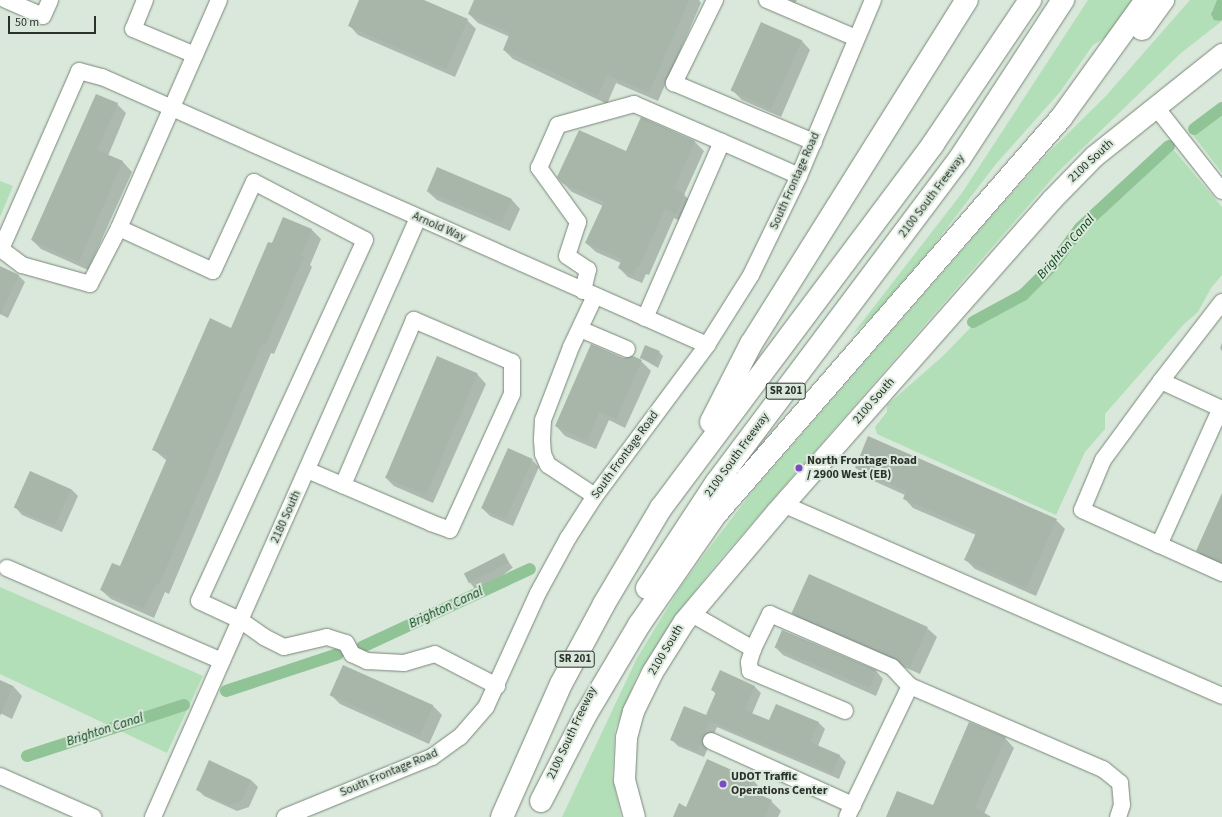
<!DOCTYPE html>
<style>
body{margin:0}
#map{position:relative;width:1222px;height:817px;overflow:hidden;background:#d9e8da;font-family:"Source Sans 3",sans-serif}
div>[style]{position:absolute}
.green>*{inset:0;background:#b2dfb7}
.water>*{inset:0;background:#90c395}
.shadow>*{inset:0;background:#0003;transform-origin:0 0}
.canal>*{height:12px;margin:-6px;padding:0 6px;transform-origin:6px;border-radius:6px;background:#90c395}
.building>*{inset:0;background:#a8b6a9;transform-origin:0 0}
.roads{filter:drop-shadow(0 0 1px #79867a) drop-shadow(0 0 1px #79867a)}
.minor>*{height:16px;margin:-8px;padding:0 8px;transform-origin:8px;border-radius:8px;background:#fff}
.major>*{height:21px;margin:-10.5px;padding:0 10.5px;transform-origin:10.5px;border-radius:10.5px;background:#fff}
.highway>*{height:22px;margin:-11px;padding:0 11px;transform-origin:11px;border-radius:11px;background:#fff}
.dots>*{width:11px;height:11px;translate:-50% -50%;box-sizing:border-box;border:2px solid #d9e8da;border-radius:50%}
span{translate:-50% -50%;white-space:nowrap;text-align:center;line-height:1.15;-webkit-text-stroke:4px #d9e8da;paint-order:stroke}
.shield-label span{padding:1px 3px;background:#d9e8da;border:1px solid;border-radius:3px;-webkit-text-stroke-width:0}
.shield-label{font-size:11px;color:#2a302a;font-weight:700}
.street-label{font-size:12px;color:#2a302a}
.poi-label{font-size:12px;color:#2a302a;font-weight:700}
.left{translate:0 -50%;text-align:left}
.water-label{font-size:13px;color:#074217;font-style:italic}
.scale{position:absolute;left:8px;top:16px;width:88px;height:18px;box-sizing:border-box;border:2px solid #2a302a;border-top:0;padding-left:5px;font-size:12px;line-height:14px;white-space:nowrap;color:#2a302a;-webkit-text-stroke:3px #d9e8da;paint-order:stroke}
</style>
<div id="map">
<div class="green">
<div style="clip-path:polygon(1088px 0,1136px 0,1111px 34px,1093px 45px,1060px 92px,996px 164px,933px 246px,873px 316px,852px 335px,962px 193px)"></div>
<div style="clip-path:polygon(1190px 0,1217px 0,1212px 11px,1222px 21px,1181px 53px,1057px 173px,718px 562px,675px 616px,637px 676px,615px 730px,612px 776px,621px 817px,562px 817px,637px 658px,681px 586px,709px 548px,752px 492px,992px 216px,1048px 153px,1105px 97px)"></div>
<div style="clip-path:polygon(1222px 114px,1222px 173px,1193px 135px)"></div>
<div style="clip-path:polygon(1173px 149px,1222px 207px,1222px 275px,1211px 288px,1198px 312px,1184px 324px,1105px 414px,1105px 429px,1085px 452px,1056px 515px,877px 434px,875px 427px,887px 412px,887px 405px,943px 356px,972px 326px,1021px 302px,1042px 283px,1088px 228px)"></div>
<div style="clip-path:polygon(0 181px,13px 186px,0 217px)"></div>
<div style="clip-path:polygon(0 587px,203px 676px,167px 753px,0 674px)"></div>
</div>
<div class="water">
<div style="clip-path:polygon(1217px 0,1222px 0,1222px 20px,1220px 21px,1214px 20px,1211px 14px)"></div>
</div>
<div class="shadow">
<div style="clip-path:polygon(360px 0,421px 0,467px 20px,476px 29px,455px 77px,358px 35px,349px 25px)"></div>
<div style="clip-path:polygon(475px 0,699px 0,701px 3px,658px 101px,616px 83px,607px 104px,513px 59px,504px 50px,510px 37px,478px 23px,469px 14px)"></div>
<div style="clip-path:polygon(790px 0,797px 0,795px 3px)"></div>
<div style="clip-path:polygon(801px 40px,810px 50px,781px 117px,742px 100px,732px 90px)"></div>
<div style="clip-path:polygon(117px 104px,126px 113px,108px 156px,123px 162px,132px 172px,88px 270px,41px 249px,32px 240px)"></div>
<div style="clip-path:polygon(695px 142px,704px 151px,684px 195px,694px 204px,685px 223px,674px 218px,649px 275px,646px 274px,642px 283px,628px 277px,619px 268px,621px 263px,596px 252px,586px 243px,603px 206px,572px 192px,562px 182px,627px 152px)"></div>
<div style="clip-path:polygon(427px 191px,511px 199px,520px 209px,510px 231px,437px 200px)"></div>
<div style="clip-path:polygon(284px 218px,312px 230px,321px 239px,310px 265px,312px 267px,274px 354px,271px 353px,169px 594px,165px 592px,154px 618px,111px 599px,101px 590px,120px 568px,167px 461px,153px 449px,231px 329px)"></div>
<div style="clip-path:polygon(0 267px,18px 275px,25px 282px,8px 318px,0 314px)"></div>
<div style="clip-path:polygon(1222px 343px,1222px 351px,1220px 348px)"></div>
<div style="clip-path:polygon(659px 352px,663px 356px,658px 368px,641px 358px)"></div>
<div style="clip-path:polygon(623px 359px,641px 361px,651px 371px,625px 428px,609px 420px,596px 449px,565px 436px,556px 426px)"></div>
<div style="clip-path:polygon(477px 374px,486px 384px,433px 503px,394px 486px,385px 477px)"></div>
<div style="clip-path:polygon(532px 460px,539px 467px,513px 526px,490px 516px,483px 509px)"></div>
<div style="clip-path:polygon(856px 467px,1056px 520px,1065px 529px,1036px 596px,975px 569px,966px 560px,976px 535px,913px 508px,904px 498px,905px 495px,865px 477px)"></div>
<div style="clip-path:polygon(71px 489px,78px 496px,62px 532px,22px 515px,16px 508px)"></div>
<div style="clip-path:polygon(1222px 495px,1222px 567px,1206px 560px,1197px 551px)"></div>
<div style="left:503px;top:555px;width:16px;height:43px;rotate:52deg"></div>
<div style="clip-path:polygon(792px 612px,927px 628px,937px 637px,920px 674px,801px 622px)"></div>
<div style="clip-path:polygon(776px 648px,877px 672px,883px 679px,876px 696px,783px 655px)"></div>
<div style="clip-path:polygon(0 681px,13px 686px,22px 696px,12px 719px,0 713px)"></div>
<div style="clip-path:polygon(754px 686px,761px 693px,752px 714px,770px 722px,818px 722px,825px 729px,818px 746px,839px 755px,846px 762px,839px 779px,717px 727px,704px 757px,678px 746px,671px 739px,706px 717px,716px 694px,712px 690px)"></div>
<div style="clip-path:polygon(331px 695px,433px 706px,442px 715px,429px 744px,340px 704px)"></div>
<div style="clip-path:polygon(1005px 738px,1014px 748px,984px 814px,989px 817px,887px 817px,933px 807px)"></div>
<div style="clip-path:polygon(752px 779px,761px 789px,758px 795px,771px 801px,781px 811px,778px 817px,674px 817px,687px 808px)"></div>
<div style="clip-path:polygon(251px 780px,258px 787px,249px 807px,237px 811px,204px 796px,197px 789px)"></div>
</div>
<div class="canal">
<div style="left:1194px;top:129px;width:35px;rotate:-37deg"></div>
<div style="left:973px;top:322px;width:57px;rotate:-28.4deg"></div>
<div style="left:1023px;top:295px;width:41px;rotate:-45deg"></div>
<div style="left:1052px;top:266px;width:47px;rotate:-53.6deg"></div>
<div style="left:1080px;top:228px;width:121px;rotate:-42.7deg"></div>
<div style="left:362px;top:647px;width:185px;rotate:-24.9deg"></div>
<div style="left:226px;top:691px;width:118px;rotate:-18.3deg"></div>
<div style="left:27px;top:756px;width:165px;rotate:-18deg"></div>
</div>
<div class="building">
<div style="clip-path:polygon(359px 0,424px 0,468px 19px,446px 69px,348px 26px)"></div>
<div style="clip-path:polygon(474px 0,689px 0,649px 93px,607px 75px,598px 96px,576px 86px,577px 83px,503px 50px,510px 33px,468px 14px)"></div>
<div style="left:761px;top:22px;width:45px;height:75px;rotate:24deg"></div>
<div style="clip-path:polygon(96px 94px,118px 103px,97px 150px,123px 161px,79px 262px,31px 240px)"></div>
<div style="clip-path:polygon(641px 117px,695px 141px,674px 189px,685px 194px,676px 214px,665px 209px,639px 267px,637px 266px,633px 275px,618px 268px,622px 259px,585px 243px,604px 202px,562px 183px,557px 177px,579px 130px,626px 151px)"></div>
<div style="left:437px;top:167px;width:81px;height:26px;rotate:23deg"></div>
<div style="clip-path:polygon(283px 217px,312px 229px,301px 256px,304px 257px,265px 346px,262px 344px,159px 585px,156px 583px,144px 609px,100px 590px,112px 563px,120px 566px,168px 456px,152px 450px,210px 318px,231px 328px,268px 242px,272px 243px)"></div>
<div style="clip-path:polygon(0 266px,19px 275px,0 315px)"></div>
<div style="clip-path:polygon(591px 344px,623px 358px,633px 356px,642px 360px,616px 419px,599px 412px,587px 441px,555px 426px)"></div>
<div style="left:645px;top:345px;width:16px;height:14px;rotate:22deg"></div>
<div style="left:437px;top:356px;width:44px;height:132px;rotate:23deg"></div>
<div style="clip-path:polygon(868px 436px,1057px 519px,1026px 588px,964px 560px,977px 531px,903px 499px,906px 491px,855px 468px)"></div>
<div style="left:508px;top:448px;width:27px;height:66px;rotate:24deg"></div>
<div style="left:30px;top:471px;width:45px;height:40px;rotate:24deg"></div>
<div style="clip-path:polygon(1222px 493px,1222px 563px,1196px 551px)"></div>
<div style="left:504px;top:553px;width:11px;height:45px;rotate:63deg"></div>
<div style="left:809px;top:574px;width:130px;height:43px;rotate:24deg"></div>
<div style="left:782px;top:630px;width:103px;height:19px;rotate:23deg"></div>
<div style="left:343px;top:665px;width:99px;height:33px;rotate:24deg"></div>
<div style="clip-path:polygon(720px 670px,755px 686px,744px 710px,769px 720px,776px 704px,819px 722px,810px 742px,840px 755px,832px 773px,710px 721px,697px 751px,670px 740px,684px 706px,706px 715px,716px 692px,711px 690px)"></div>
<div style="clip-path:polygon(0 680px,13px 686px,0 716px)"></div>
<div style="clip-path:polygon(969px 722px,1006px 737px,975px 807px,991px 817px,886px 817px,897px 791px,933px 805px)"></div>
<div style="clip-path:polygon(707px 759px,752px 779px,748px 789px,772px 800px,765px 817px,673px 817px,679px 803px,686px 807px)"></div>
<div style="clip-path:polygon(209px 760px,251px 780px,242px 801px,229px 805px,196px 790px)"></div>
</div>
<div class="roads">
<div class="minor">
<div style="left:6px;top:0;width:40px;rotate:23.4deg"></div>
<div style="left:43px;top:16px;width:17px;rotate:-66deg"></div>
<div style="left:145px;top:0;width:31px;rotate:112deg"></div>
<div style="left:133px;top:29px;width:67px;rotate:22.8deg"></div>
<div style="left:219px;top:0;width:249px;rotate:113.7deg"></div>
<div style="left:119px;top:228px;width:103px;rotate:24.6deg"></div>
<div style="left:213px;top:271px;width:98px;rotate:-65.3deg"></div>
<div style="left:254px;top:182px;width:125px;rotate:27.6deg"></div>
<div style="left:365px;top:240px;width:397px;rotate:114.7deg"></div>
<div style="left:199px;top:601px;width:45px;rotate:24.9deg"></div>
<div style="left:240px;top:620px;width:29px;rotate:35deg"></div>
<div style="left:264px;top:637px;width:22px;rotate:27deg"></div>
<div style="left:284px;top:647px;width:44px;rotate:-13.1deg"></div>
<div style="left:327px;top:637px;width:20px;rotate:18deg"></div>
<div style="left:346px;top:643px;width:13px;rotate:61deg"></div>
<div style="left:352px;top:654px;width:17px;rotate:25deg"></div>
<div style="left:367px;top:661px;width:37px;rotate:3deg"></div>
<div style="left:404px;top:663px;width:32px;rotate:-16deg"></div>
<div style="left:435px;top:654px;width:70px;rotate:27.3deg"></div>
<div style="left:715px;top:0;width:93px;rotate:116.3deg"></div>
<div style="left:674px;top:83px;width:152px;rotate:22.9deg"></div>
<div style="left:767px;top:0;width:97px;rotate:23.1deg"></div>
<div style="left:1155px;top:106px;width:108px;rotate:51.8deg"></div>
<div style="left:119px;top:228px;width:63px;rotate:117.4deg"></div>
<div style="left:90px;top:284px;width:71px;rotate:-164.4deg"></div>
<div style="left:22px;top:265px;width:26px;rotate:-143deg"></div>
<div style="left:1px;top:249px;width:194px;rotate:-66.3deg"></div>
<div style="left:79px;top:71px;width:24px;rotate:15deg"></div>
<div style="left:102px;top:77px;width:662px;rotate:23.89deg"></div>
<div style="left:583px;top:291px;width:22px;rotate:-77deg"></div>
<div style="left:588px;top:270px;width:25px;rotate:-146deg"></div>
<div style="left:567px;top:256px;width:36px;rotate:-72deg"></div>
<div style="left:578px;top:222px;width:67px;rotate:-125.8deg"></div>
<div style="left:539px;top:168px;width:47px;rotate:-66.2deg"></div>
<div style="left:558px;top:125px;width:79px;rotate:-15.4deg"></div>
<div style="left:634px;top:104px;width:96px;rotate:23.4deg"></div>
<div style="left:595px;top:296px;width:56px;rotate:115.2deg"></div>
<div style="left:571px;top:347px;width:78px;rotate:111deg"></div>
<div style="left:543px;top:420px;width:20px;rotate:93deg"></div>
<div style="left:542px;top:440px;width:14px;rotate:86deg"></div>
<div style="left:543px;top:454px;width:12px;rotate:66deg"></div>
<div style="left:548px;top:465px;width:56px;rotate:33.4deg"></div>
<div style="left:1222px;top:302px;width:100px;rotate:127.7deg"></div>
<div style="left:1161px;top:381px;width:67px;rotate:24.7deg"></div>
<div style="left:645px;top:318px;width:192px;rotate:-66.4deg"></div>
<div style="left:722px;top:142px;width:84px;rotate:23.8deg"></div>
<div style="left:580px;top:329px;width:51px;rotate:23.1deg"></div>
<div style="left:1161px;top:381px;width:98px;rotate:126.3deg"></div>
<div style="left:1103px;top:460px;width:54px;rotate:112.8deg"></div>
<div style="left:1082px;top:510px;width:154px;rotate:24.2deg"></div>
<div style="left:307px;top:470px;width:135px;rotate:23.1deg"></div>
<div style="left:431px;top:523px;width:20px;rotate:20deg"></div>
<div style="left:450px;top:530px;width:149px;rotate:-65.5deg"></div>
<div style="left:512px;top:394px;width:32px;rotate:-90deg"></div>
<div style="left:512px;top:362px;width:107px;rotate:-156.8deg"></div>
<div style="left:414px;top:320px;width:180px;rotate:113.3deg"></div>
<div style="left:783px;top:504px;width:479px;rotate:23.6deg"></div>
<div style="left:1159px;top:545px;width:150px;rotate:-65.7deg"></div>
<div style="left:7px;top:568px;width:234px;rotate:23.4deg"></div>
<div style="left:690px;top:613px;width:73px;rotate:29.7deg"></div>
<div style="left:753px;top:649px;width:39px;rotate:-64deg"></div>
<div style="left:770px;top:614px;width:133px;rotate:23.5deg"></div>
<div style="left:892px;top:667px;width:26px;rotate:47deg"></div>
<div style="left:910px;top:686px;width:145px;rotate:115.7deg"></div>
<div style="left:753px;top:649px;width:14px;rotate:107deg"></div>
<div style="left:749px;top:662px;width:9px;rotate:84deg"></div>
<div style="left:750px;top:671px;width:103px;rotate:22.8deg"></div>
<div style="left:910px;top:686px;width:210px;rotate:23.3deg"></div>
<div style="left:1103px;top:769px;width:22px;rotate:39deg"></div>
<div style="left:1120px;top:783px;width:22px;rotate:85deg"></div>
<div style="left:1122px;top:805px;width:13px;rotate:108deg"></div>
<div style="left:711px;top:741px;width:156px;rotate:24.3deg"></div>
<div style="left:0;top:776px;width:102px;rotate:23.8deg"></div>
<div style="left:153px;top:817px;width:655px;rotate:-66.14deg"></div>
<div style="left:285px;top:817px;width:159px;rotate:-22.2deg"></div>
<div style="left:432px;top:757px;width:34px;rotate:-36deg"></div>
<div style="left:460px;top:737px;width:40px;rotate:-49deg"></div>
<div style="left:486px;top:707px;width:125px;rotate:-65.5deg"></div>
<div style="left:538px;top:593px;width:63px;rotate:-61.4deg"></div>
<div style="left:568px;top:538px;width:50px;rotate:-57.3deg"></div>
<div style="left:595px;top:496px;width:188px;rotate:-53.4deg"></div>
<div style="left:707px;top:345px;width:83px;rotate:-57.8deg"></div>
<div style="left:751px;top:275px;width:110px;rotate:-64.1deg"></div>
<div style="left:799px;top:176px;width:191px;rotate:-67.2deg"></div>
</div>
<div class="major">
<div style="left:634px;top:817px;width:38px;rotate:-105deg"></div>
<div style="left:624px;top:780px;width:43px;rotate:-87.3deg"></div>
<div style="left:626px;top:737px;width:27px;rotate:-75deg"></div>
<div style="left:633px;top:711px;width:43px;rotate:-64deg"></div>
<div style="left:652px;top:672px;width:60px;rotate:-57.9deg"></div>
<div style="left:684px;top:621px;width:143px;rotate:-49.8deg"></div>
<div style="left:776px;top:512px;width:416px;rotate:-48.6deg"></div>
<div style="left:1051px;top:200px;width:62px;rotate:-45.7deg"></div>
<div style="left:1094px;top:156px;width:164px;rotate:-38.6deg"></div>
</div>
<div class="highway">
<div style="left:1142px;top:29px;width:36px;rotate:-54deg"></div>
<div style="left:711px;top:422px;width:88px;rotate:-62.9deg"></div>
<div style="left:751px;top:344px;width:406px;rotate:-57.9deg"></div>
<div style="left:647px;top:588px;width:126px;rotate:-56.7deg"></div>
<div style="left:716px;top:483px;width:406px;rotate:-53.1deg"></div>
<div style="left:960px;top:158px;width:189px;rotate:-56.9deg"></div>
<div style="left:541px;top:801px;width:96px;rotate:-62.6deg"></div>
<div style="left:585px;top:716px;width:106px;rotate:-59.3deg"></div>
<div style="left:639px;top:625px;width:135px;rotate:-55.3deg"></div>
<div style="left:716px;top:514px;width:525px;rotate:-48.94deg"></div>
<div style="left:1061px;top:118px;width:145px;rotate:-54.2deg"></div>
<div style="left:502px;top:817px;width:145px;rotate:-66.1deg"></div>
<div style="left:561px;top:684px;width:91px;rotate:-61.7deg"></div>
<div style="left:604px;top:604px;width:112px;rotate:-59.3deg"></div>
<div style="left:661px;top:508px;width:454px;rotate:-53.2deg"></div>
<div style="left:933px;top:144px;width:174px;rotate:-56deg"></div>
</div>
</div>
<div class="dots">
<div style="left:799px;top:468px;background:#7a4bc4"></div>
<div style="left:723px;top:784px;background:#7a4bc4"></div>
</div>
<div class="shield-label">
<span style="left:786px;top:391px">SR 201</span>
<span style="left:575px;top:659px">SR 201</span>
</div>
<div class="street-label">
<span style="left:1091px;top:161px;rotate:-43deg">2100 South</span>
<span style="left:795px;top:181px;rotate:-66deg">South Frontage Road</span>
<span style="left:932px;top:196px;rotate:-53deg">2100 South Freeway</span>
<span style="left:439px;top:227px;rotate:24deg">Arnold Way</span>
<span style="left:874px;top:401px;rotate:-49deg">2100 South</span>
<span style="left:625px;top:455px;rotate:-54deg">South Frontage Road</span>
<span style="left:737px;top:455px;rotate:-54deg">2100 South Freeway</span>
<span style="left:286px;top:517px;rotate:-66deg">2180 South</span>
<span style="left:666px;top:650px;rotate:-59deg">2100 South</span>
<span style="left:572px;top:733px;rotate:-65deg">2100 South Freeway</span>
<span style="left:389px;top:773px;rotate:-23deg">South Frontage Road</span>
</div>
<div class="poi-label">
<span class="left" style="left:807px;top:468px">North Frontage Road<br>/ 2900 West (EB)</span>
<span class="left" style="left:731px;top:784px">UDOT Traffic<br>Operations Center</span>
</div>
<div class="water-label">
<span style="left:1066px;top:247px;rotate:-49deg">Brighton Canal</span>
<span style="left:446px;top:608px;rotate:-25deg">Brighton Canal</span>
<span style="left:105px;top:730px;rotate:-18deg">Brighton Canal</span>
</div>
<div class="scale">50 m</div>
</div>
